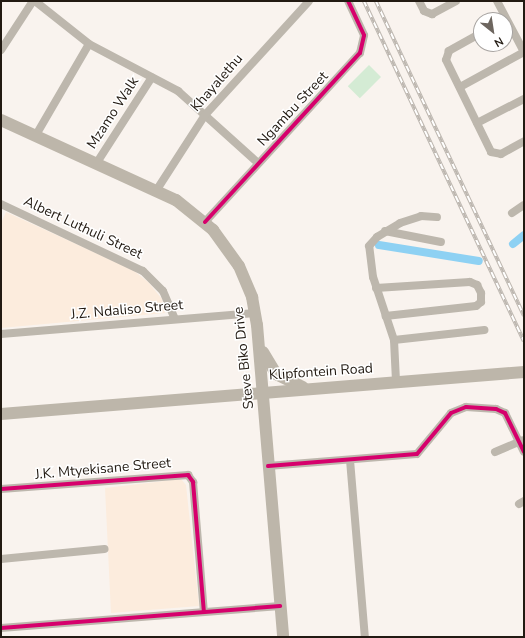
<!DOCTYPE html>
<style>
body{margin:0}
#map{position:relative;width:525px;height:638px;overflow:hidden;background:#f9f3ee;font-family:"Nunito Sans",sans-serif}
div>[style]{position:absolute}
.built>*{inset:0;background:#fcecdd}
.green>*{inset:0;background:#d4ebd4;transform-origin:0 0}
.canal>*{height:8px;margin:-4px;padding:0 4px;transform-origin:4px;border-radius:4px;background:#8ed1f3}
.street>*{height:8px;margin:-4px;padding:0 4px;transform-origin:4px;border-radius:4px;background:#bdb7ad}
.secondary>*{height:12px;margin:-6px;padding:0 6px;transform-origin:6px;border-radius:6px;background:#bdb6aa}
.rail>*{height:3.5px;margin-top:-1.75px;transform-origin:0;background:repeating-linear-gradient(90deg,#fff 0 6px,#bdb7b0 0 12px);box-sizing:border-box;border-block:1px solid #bdb7b0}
.cycleway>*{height:4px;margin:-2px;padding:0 2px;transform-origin:2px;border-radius:2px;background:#d6006c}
span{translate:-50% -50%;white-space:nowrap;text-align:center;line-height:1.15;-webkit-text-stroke:3px #fff;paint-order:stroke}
.street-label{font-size:14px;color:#221a12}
.frame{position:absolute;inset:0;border:2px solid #221a12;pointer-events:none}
.north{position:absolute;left:473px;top:12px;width:40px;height:40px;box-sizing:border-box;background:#fff;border:1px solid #a7a3a0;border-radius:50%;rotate:150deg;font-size:11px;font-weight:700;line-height:16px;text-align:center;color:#221a12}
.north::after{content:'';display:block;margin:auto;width:14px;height:18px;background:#6d665f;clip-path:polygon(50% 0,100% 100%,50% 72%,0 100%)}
</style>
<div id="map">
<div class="built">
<div style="clip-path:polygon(6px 212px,133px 270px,148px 282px,162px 299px,165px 313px,1px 328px,1px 223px)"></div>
<div style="clip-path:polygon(181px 479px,186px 485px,199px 606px,111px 613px,105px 488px)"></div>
</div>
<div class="green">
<div style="left:369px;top:65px;width:17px;height:30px;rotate:45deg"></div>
</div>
<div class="canal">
<div style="left:513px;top:244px;width:14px;rotate:-39deg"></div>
<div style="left:379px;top:245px;width:101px;rotate:9.1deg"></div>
</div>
<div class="street">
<div style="left:35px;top:1px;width:69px;rotate:38.5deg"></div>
<div style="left:89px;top:44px;width:101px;rotate:27.8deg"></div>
<div style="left:178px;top:91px;width:108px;rotate:42deg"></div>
<div style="left:419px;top:1px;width:11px;rotate:63deg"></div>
<div style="left:424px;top:11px;width:9px;rotate:21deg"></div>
<div style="left:432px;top:14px;width:27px;rotate:-28deg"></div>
<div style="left:497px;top:1px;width:58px;rotate:62.1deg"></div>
<div style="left:481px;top:33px;width:37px;rotate:151deg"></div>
<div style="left:449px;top:51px;width:9px;rotate:108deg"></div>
<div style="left:446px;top:60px;width:102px;rotate:63.9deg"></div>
<div style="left:491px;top:152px;width:10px;rotate:11deg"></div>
<div style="left:501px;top:154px;width:26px;rotate:-29deg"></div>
<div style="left:1px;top:50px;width:59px;rotate:-56.9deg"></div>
<div style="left:460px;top:87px;width:73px;rotate:-28.7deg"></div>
<div style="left:477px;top:123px;width:53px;rotate:-27.1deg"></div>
<div style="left:36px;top:135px;width:105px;rotate:-59.8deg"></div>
<div style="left:96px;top:164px;width:103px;rotate:-57.2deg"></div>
<div style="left:156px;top:191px;width:90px;rotate:-57.2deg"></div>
<div style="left:205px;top:115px;width:154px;rotate:-47.6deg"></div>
<div style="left:1px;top:204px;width:157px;rotate:25.3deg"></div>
<div style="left:143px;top:271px;width:28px;rotate:45deg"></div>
<div style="left:163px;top:291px;width:30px;rotate:67deg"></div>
<div style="left:512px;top:213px;width:14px;rotate:-34deg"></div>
<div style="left:205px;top:222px;width:229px;rotate:-47.5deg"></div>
<div style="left:360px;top:53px;width:18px;rotate:-77deg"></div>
<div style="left:364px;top:35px;width:38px;rotate:-115deg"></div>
<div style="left:385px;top:231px;width:57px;rotate:11.1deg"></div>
<div style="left:376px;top:288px;width:94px;rotate:-3.7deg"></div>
<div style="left:470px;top:282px;width:8px;rotate:23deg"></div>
<div style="left:477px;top:285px;width:9px;rotate:63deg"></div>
<div style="left:481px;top:293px;width:9px;rotate:90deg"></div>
<div style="left:481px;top:302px;width:6px;rotate:141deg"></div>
<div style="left:476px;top:306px;width:91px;rotate:173.7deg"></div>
<div style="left:1px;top:334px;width:255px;rotate:-4.7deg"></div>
<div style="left:394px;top:340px;width:91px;rotate:-6.3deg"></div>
<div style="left:396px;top:381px;width:41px;rotate:-92.8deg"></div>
<div style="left:394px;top:340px;width:66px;rotate:-108.4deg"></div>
<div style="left:373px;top:277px;width:31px;rotate:-97deg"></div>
<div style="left:369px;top:246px;width:12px;rotate:-48deg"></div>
<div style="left:377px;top:237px;width:27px;rotate:-31deg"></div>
<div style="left:400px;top:223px;width:22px;rotate:-18deg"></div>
<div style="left:421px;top:216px;width:16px;rotate:4deg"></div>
<div style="left:495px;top:452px;width:30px;rotate:-23deg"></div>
<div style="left:350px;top:460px;width:178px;rotate:85.2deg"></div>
<div style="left:268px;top:466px;width:149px;rotate:-4.6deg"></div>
<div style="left:417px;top:454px;width:53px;rotate:-50.3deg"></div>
<div style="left:451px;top:413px;width:16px;rotate:-22deg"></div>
<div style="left:466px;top:407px;width:30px;rotate:4deg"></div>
<div style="left:496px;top:409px;width:10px;rotate:24deg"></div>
<div style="left:505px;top:413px;width:43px;rotate:64deg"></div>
<div style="left:1px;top:489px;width:188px;rotate:-4.3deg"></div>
<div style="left:188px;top:475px;width:9px;rotate:54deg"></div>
<div style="left:193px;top:482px;width:130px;rotate:85.2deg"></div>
<div style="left:519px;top:504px;width:6px;rotate:-31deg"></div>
<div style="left:1px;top:559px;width:104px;rotate:-5.5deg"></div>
<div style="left:1px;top:628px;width:280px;rotate:-4.5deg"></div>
</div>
<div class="secondary">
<div style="left:1px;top:120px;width:192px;rotate:24.6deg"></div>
<div style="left:176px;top:200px;width:48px;rotate:39deg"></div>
<div style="left:213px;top:230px;width:44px;rotate:54.2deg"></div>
<div style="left:239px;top:266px;width:34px;rotate:67deg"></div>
<div style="left:252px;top:297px;width:28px;rotate:80deg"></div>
<div style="left:257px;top:325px;width:313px;rotate:85.2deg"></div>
<div style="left:263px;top:352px;width:26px;rotate:59deg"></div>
<div style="left:276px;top:374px;width:30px;rotate:26deg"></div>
<div style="left:1px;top:414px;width:525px;rotate:-4.59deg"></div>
</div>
<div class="rail">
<div style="left:364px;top:1px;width:376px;rotate:64.8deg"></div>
<div style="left:376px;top:1px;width:348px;rotate:64.8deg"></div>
</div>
<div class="cycleway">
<div style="left:205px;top:222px;width:229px;rotate:-47.5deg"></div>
<div style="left:360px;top:53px;width:18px;rotate:-77deg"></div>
<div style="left:364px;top:35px;width:38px;rotate:-115deg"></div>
<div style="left:268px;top:466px;width:149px;rotate:-4.6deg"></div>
<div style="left:417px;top:454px;width:53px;rotate:-50.3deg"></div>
<div style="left:451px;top:413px;width:16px;rotate:-22deg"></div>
<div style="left:466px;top:407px;width:30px;rotate:4deg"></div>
<div style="left:496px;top:409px;width:10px;rotate:24deg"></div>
<div style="left:505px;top:413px;width:43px;rotate:64deg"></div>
<div style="left:1px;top:489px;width:188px;rotate:-4.3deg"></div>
<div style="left:188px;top:475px;width:9px;rotate:54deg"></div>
<div style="left:193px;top:482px;width:130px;rotate:85.2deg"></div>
<div style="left:1px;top:628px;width:280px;rotate:-4.5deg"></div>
</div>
<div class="street-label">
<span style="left:217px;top:83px;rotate:-49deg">Khayalethu</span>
<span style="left:293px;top:109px;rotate:-47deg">Ngambu Street</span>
<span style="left:113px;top:113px;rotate:-57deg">Mzamo Walk</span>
<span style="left:83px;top:228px;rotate:25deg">Albert Luthuli Street</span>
<span style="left:127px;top:310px;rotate:-5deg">J.Z. Ndaliso Street</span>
<span style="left:244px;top:358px;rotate:-96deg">Steve Biko Drive</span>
<span style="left:321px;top:372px;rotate:-4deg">Klipfontein Road</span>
<span style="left:103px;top:469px;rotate:-5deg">J.K. Mtyekisane Street</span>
</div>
<div class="frame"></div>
<div class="north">N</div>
</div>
